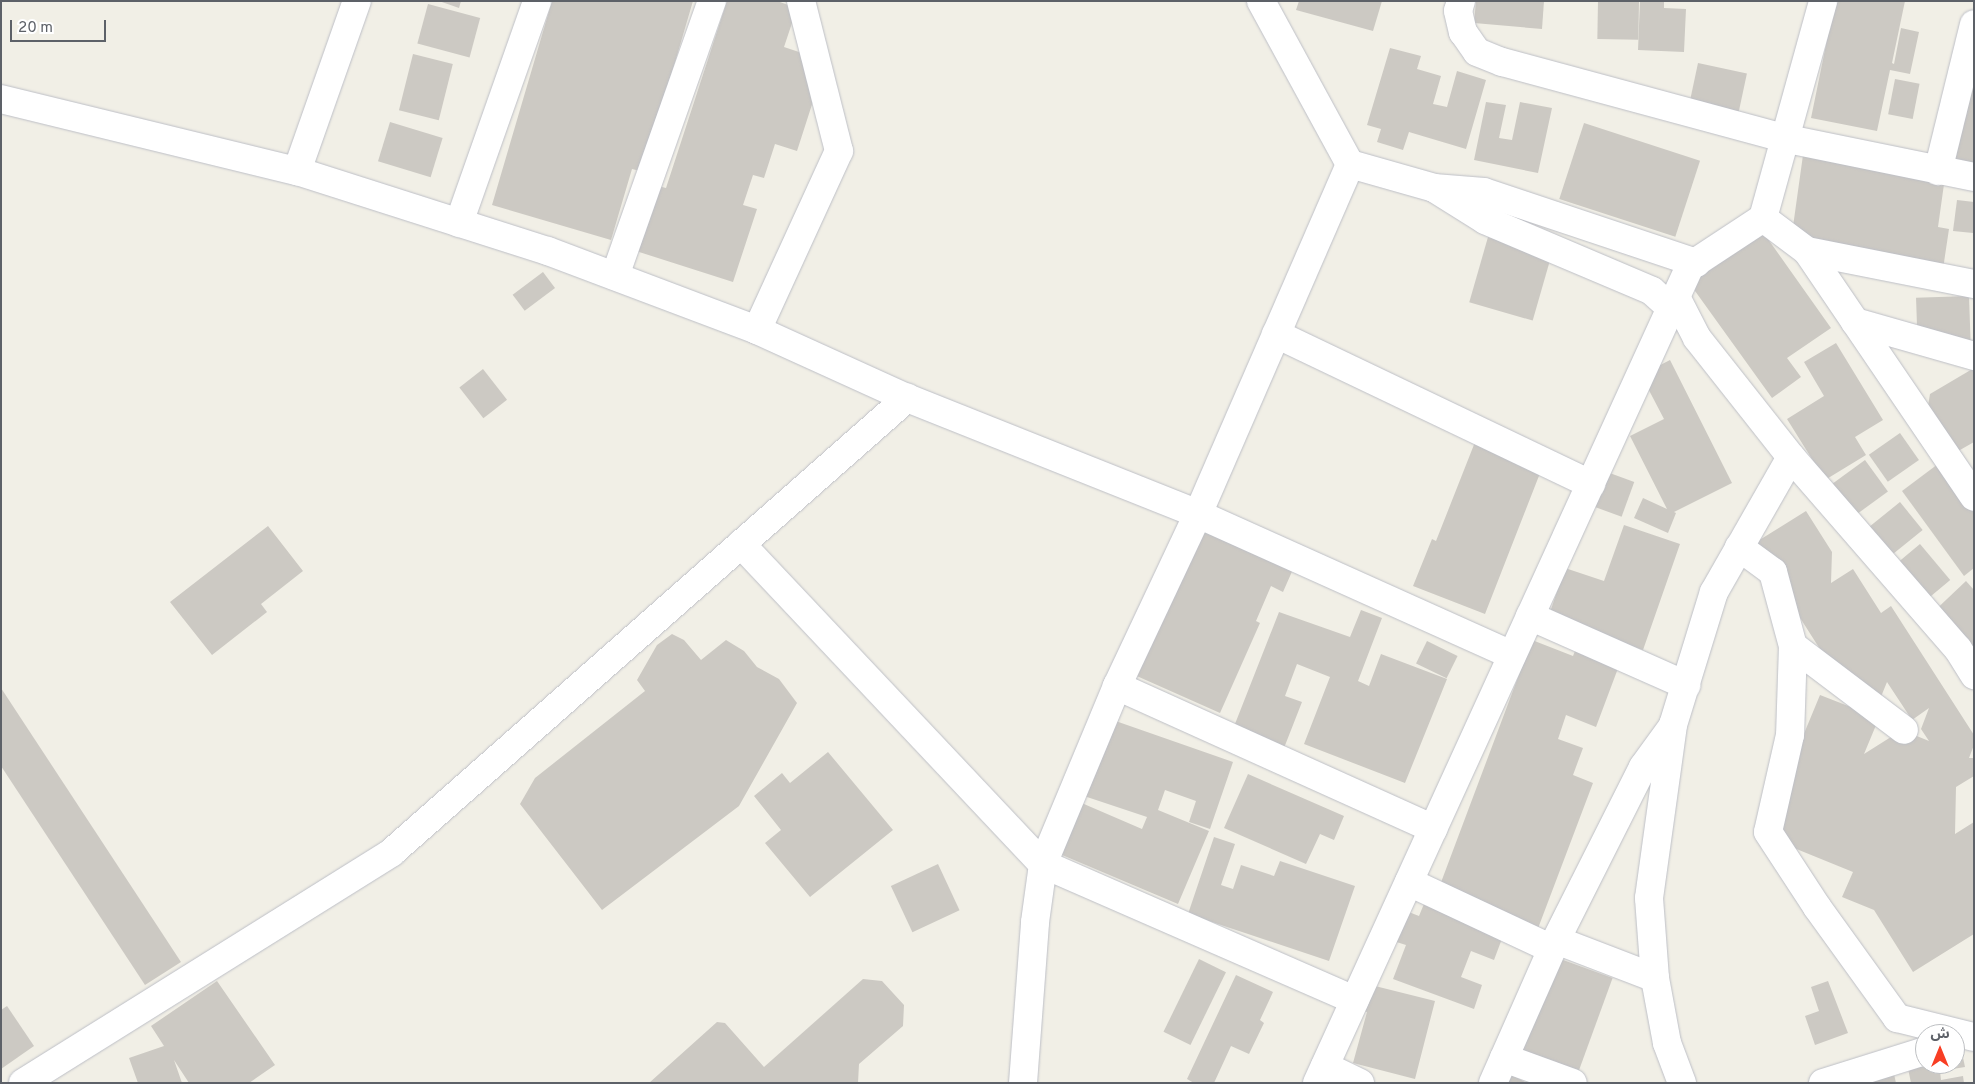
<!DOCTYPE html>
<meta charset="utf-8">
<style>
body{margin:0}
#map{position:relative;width:1975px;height:1084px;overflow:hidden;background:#f1efe6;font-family:Overpass,"Noto Sans Arabic",sans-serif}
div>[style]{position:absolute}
.building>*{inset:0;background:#ccc9c3;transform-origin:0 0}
.roads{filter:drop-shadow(0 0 1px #bdbfc6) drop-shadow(0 0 1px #bdbfc6)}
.minor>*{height:28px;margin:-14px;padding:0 14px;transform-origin:14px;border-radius:14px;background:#fff}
span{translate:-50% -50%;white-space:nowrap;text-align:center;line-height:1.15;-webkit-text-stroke:4.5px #fff;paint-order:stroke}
.frame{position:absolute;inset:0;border:2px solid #5d6168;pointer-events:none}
.north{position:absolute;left:1915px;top:1024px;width:50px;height:50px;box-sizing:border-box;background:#fff;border:1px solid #bec0c3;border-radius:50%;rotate:0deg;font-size:14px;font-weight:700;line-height:20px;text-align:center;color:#5d6168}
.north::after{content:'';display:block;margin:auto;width:18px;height:22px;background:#f83e24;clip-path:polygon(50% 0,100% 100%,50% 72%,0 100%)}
.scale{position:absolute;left:10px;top:20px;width:96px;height:22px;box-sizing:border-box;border:2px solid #5d6168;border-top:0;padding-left:6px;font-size:15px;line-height:18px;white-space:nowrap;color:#5d6168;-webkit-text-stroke:4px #fff;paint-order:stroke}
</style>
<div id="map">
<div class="building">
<div style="clip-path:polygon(439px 1px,461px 1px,459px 8px)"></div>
<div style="clip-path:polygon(552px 1px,693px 1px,651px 144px,656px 175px,632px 169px,611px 240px,492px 205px)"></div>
<div style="clip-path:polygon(727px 1px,777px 1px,797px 8px,784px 47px,826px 61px,797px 151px,775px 144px,764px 178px,753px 175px,743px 205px,757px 209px,733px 282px,636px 251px,658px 186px,666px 188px)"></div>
<div style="clip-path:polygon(1299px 1px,1382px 1px,1373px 31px,1296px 10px)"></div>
<div style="clip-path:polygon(1476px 1px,1544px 1px,1542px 29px,1474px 23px)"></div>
<div style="left:1598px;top:1px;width:41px;height:38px;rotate:1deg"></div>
<div style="clip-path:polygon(1640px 1px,1664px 1px,1664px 8px,1686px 9px,1684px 52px,1638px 50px)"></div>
<div style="clip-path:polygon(1835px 1px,1905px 1px,1892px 63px,1894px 64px,1901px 28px,1919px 32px,1910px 74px,1890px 70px,1877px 131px,1811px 118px)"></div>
<div style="left:428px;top:4px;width:54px;height:41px;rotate:15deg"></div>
<div style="clip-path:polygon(1974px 23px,1974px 164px,1947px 159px)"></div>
<div style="clip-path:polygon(1390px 48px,1421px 56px,1417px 69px,1441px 76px,1433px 104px,1447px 107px,1457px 71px,1486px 80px,1466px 149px,1409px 132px,1403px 150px,1377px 142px,1381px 129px,1367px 125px)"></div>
<div style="left:413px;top:54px;width:41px;height:58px;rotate:14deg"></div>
<div style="left:1698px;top:63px;width:50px;height:49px;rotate:12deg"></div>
<div style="left:1895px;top:79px;width:25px;height:36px;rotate:11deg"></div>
<div style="clip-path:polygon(1486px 102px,1506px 105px,1499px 138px,1512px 140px,1520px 102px,1552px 108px,1538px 173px,1474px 160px)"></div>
<div style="left:390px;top:122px;width:55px;height:41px;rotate:17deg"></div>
<div style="left:1584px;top:123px;width:122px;height:80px;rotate:18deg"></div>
<div style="clip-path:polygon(1803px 155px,1945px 177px,1938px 227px,1949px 229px,1943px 269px,1790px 248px)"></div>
<div style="clip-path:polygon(1957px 200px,1974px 202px,1973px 233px,1953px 231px)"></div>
<div style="clip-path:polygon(1763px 232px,1831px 328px,1787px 358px,1801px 377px,1772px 398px,1690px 284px)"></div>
<div style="left:1488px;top:237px;width:66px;height:68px;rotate:16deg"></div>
<div style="left:543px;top:272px;width:20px;height:38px;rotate:53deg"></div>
<div style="left:1969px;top:296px;width:46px;height:53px;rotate:88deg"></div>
<div style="clip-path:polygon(1836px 343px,1883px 420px,1855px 437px,1866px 455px,1825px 480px,1787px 419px,1824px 396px,1804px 362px)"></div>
<div style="clip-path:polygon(1670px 360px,1732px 483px,1674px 512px,1676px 513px,1668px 533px,1634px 518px,1643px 498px,1667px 509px,1630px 436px,1664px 419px,1641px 375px)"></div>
<div style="clip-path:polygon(1974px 368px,1974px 442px,1953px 454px,1927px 412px,1930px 394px)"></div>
<div style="left:483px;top:369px;width:39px;height:30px;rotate:52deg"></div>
<div style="left:1900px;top:433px;width:33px;height:38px;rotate:55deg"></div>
<div style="clip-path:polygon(1477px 437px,1544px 463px,1485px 614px,1413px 586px,1432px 539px,1436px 541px)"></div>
<div style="left:1865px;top:460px;width:39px;height:42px;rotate:54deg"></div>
<div style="clip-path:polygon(1938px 464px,1974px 513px,1974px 568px,1964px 576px,1902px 491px)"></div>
<div style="left:1607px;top:472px;width:29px;height:37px;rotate:20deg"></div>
<div style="left:1900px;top:502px;width:36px;height:41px;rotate:51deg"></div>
<div style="clip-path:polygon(1806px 511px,1832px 552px,1831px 583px,1853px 569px,1881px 613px,1891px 606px,1974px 735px,1974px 745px,1969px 758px,1974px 758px,1974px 776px,1956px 787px,1955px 834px,1974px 822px,1974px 934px,1913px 972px,1874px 910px,1842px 897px,1853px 872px,1762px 835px,1820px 695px,1879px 718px,1864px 754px,1902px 730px,1929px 741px,1921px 729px,1929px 708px,1912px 720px,1887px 682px,1878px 704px,1855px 704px,1753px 544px)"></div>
<div style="clip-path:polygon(1196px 520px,1294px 567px,1283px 592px,1271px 586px,1256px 621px,1260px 623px,1220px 713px,1130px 673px)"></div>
<div style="clip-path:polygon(1624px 525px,1680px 544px,1643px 650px,1548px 618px,1565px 568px,1604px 581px)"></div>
<div style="clip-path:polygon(268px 526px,303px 571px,261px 604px,267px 612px,212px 655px,170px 602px)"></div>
<div style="left:1920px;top:544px;width:47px;height:34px;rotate:50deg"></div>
<div style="clip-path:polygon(1966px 581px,1974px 590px,1974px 664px,1928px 617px)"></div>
<div style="clip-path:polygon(1361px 610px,1382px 618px,1358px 681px,1369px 686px,1381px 654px,1447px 679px,1405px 783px,1304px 744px,1330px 677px,1297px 664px,1285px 696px,1302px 702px,1284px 748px,1233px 729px,1279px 612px,1350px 637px)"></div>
<div style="clip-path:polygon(672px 634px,684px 640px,701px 660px,726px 640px,744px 651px,757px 667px,779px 679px,797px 703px,739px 806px,602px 910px,520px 804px,535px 778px,645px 691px,637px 680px,657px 645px)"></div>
<div style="clip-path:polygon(1532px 640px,1573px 656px,1577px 646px,1620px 663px,1596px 727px,1566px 715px,1558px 739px,1583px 748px,1573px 775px,1593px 783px,1537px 931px,1437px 893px)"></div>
<div style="left:1427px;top:641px;width:34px;height:25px;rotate:26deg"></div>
<div style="clip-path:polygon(1px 688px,181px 962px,145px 985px,1px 766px)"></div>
<div style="clip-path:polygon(1107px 718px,1233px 762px,1210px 829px,1189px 822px,1196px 801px,1165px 790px,1158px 810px,1209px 831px,1178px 904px,1048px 849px,1070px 798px,1142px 829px,1147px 817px,1081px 795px)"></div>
<div style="clip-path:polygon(828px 752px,893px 830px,810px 897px,765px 843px,781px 830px,754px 796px,782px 773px,790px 783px)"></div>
<div style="clip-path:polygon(1248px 774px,1344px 816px,1334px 840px,1320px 834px,1306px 864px,1224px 828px)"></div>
<div style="clip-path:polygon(1214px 837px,1235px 844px,1221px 885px,1233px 889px,1241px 865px,1274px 876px,1280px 861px,1355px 886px,1329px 961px,1188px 914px)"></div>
<div style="left:938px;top:864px;width:51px;height:52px;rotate:65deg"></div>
<div style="clip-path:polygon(1426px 899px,1506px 928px,1494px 960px,1471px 951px,1461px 977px,1482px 985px,1474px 1009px,1393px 979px,1406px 945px,1390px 940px,1401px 909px,1419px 916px)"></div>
<div style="left:1544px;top:953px;width:73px;height:107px;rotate:20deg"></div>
<div style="left:1199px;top:959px;width:30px;height:81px;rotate:26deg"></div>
<div style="clip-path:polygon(1236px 975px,1273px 992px,1260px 1020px,1264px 1023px,1249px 1054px,1231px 1046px,1214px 1083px,1194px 1083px,1187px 1079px)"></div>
<div style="clip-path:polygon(863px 979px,882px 981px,904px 1005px,903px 1026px,859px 1064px,858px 1083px,649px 1083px,717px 1022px,725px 1023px,764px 1067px)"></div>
<div style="clip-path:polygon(217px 981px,275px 1065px,249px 1083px,189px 1083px,174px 1060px,182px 1083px,138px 1083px,129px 1058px,164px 1046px,151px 1026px)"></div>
<div style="clip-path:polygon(1828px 981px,1848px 1033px,1815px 1045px,1805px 1016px,1819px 1011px,1811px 987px)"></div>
<div style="clip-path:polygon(1367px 984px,1435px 1001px,1415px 1079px,1353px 1063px,1367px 1012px,1360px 1010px)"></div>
<div style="clip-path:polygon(7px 1006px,34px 1046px,1px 1069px,1px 1010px)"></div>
<div style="clip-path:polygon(1960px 1043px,1965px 1067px,1940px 1071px,1941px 1080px,1963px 1076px,1964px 1083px,1911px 1083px,1905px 1054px,1925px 1064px,1955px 1064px,1955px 1044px)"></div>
<div style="clip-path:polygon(1892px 1065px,1896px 1083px,1864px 1083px)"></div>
<div style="clip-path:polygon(1497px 1067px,1527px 1083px,1489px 1083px)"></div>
</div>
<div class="roads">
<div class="minor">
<div style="left:1261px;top:1px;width:186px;rotate:61.4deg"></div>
<div style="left:1350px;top:164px;width:87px;rotate:15.9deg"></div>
<div style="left:1434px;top:188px;width:50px;rotate:4.6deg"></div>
<div style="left:1484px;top:192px;width:224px;rotate:18.5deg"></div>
<div style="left:1461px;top:1px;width:10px;rotate:107deg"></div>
<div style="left:1458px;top:11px;width:22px;rotate:77deg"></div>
<div style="left:1463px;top:32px;width:24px;rotate:55deg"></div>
<div style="left:1477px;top:52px;width:27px;rotate:22deg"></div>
<div style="left:1502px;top:62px;width:291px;rotate:15.1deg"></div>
<div style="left:1783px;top:138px;width:195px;rotate:11.5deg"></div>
<div style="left:1px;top:99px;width:305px;rotate:13.7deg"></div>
<div style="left:297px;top:171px;width:263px;rotate:17.7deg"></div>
<div style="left:548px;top:251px;width:223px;rotate:20.7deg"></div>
<div style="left:757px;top:330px;width:165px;rotate:24.4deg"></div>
<div style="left:907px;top:398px;width:313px;rotate:21.7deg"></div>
<div style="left:1198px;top:514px;width:344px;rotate:24.2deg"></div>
<div style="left:297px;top:171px;width:180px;rotate:-70.6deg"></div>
<div style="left:1938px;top:171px;width:151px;rotate:-76.2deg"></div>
<div style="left:1437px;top:190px;width:57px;rotate:32deg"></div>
<div style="left:1485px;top:220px;width:181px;rotate:23deg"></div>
<div style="left:1652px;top:291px;width:25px;rotate:42deg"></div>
<div style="left:1763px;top:218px;width:55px;rotate:36.9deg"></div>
<div style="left:1807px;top:251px;width:297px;rotate:55.8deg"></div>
<div style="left:459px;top:223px;width:235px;rotate:-70.6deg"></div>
<div style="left:1807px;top:251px;width:170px;rotate:11.2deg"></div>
<div style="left:615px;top:276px;width:292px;rotate:-70.6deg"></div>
<div style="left:1676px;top:297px;width:46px;rotate:62.9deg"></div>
<div style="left:1697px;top:338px;width:152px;rotate:51.7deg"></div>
<div style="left:1791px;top:457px;width:254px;rotate:49deg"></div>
<div style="left:1958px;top:649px;width:31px;rotate:58deg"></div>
<div style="left:1855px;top:322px;width:124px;rotate:15.9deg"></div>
<div style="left:757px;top:330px;width:197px;rotate:-65.4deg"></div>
<div style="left:839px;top:151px;width:155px;rotate:-104.2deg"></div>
<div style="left:1276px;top:334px;width:349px;rotate:25.5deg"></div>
<div style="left:741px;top:544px;width:440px;rotate:46.7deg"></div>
<div style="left:1043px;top:864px;width:340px;rotate:23.6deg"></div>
<div style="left:1739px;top:547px;width:42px;rotate:36.3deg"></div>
<div style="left:1773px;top:572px;width:77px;rotate:74.9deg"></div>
<div style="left:1793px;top:646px;width:89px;rotate:91.9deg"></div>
<div style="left:1790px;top:735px;width:99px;rotate:102.8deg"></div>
<div style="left:1768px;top:832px;width:90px;rotate:56.8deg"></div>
<div style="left:1817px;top:907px;width:137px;rotate:54.2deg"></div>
<div style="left:1897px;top:1018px;width:79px;rotate:13.9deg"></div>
<div style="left:1530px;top:616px;width:171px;rotate:23.9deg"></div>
<div style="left:1793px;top:646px;width:139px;rotate:37.1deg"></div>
<div style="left:1117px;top:686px;width:347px;rotate:24.3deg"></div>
<div style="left:1409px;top:882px;width:158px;rotate:25.1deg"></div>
<div style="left:1556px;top:940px;width:106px;rotate:21deg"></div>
<div style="left:1504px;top:1058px;width:73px;rotate:19.9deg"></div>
<div style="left:1325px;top:1066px;width:39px;rotate:26deg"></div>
<div style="left:23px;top:1083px;width:435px;rotate:-32deg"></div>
<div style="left:392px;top:852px;width:687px;rotate:-41.4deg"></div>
<div style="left:1023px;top:1083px;width:161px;rotate:-85.7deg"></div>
<div style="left:1035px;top:922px;width:59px;rotate:-82.1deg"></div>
<div style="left:1043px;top:864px;width:193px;rotate:-67.4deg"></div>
<div style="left:1117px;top:686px;width:190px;rotate:-64.8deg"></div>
<div style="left:1198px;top:514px;width:382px;rotate:-66.5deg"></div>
<div style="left:1317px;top:1083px;width:898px;rotate:-65.46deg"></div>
<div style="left:1690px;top:266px;width:87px;rotate:-33.3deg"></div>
<div style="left:1763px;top:218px;width:225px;rotate:-74.5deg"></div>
<div style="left:1493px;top:1083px;width:156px;rotate:-66.2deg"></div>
<div style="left:1556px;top:940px;width:194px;rotate:-63.3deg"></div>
<div style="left:1643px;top:767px;width:46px;rotate:-53.9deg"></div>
<div style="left:1682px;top:1083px;width:43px;rotate:-110.6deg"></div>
<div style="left:1667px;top:1043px;width:66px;rotate:-100.5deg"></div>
<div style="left:1655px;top:978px;width:80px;rotate:-94.3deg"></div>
<div style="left:1649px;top:898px;width:175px;rotate:-82.1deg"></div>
<div style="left:1673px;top:725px;width:139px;rotate:-72.9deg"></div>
<div style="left:1714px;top:592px;width:155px;rotate:-60.3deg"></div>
<div style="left:1823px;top:1083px;width:107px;rotate:-17.4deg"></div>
</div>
</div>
<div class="frame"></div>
<div class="north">ش</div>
<div class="scale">20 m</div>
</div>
